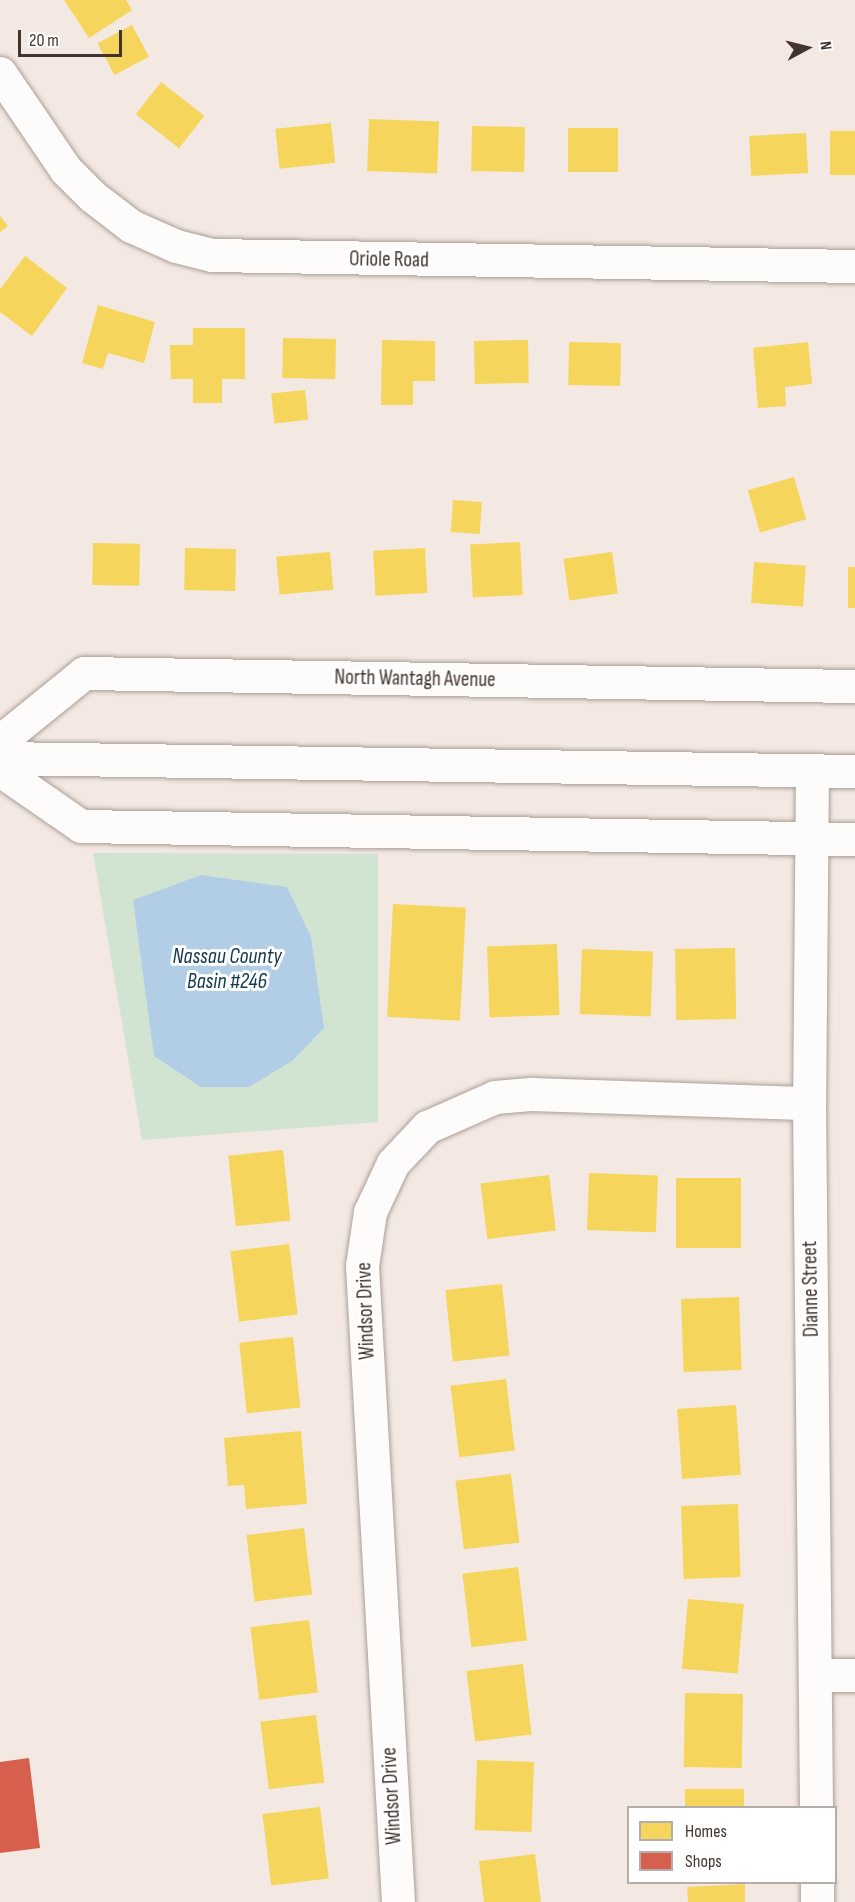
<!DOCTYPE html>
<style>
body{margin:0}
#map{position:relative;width:855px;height:1902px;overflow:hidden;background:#f4e8e2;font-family:"Sofia Sans Condensed",sans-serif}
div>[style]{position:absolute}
.green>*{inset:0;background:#d1e4d2}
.water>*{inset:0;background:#b1cee6}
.homes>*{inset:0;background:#f6d55c;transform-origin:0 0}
.shops>*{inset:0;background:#d6604d}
.roads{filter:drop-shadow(0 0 2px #aa9f99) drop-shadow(0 0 2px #aa9f99)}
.minor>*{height:33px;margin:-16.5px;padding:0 16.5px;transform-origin:16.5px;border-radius:16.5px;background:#fdfcfb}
.secondary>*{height:33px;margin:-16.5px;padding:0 16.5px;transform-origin:16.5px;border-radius:16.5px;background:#fdfcfb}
span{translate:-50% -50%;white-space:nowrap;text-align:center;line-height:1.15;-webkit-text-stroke:6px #fff;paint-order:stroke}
.street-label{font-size:21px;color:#43342d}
.water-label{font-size:22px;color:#133851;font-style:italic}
.legend{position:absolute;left:627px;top:1806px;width:210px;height:78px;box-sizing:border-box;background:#fff;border:2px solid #b4aeab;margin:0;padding:8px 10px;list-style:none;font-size:18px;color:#43342d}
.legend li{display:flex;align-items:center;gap:12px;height:30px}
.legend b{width:30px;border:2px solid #b4aeab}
.north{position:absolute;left:777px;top:18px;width:60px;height:60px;-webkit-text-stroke:4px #fff;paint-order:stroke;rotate:83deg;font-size:16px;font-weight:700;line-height:24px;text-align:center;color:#43342d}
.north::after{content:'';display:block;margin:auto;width:21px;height:27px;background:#43342d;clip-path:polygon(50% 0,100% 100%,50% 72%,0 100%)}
.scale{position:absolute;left:18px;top:30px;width:104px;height:27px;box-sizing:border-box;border:3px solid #43342d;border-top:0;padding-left:8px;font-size:18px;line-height:21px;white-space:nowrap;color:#43342d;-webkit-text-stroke:4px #fff;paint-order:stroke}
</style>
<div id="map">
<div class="green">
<div style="clip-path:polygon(93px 853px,378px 854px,378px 1122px,142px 1140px)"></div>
</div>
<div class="water">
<div style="clip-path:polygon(201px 875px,287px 887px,311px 937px,324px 1028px,292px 1061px,249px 1087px,201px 1087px,154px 1056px,133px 900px)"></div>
</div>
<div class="homes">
<div style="clip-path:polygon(64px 0,126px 0,132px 10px,89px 38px)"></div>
<div style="left:132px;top:25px;width:36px;height:39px;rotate:62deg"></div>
<div style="left:161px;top:82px;width:55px;height:41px;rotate:38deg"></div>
<div style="left:369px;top:119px;width:70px;height:52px;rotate:2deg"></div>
<div style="left:331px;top:123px;width:40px;height:56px;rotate:84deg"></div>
<div style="left:472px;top:126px;width:53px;height:45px;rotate:1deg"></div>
<div style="left:568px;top:128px;width:50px;height:44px"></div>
<div style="left:855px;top:131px;width:44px;height:25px;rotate:90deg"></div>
<div style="left:806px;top:133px;width:40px;height:57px;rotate:87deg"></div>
<div style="clip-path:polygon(0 216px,8px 226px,0 232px)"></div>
<div style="clip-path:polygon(25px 256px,67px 288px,32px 336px,0 312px,0 289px)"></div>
<div style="clip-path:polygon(98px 305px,155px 322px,144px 363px,108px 353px,103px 369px,82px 363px)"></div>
<div style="clip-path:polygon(193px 328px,245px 328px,245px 379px,222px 379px,222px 403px,193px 403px,193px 379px,171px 379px,170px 345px,193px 345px)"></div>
<div style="left:283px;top:338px;width:53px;height:40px;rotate:1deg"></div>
<div style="clip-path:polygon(382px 340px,435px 341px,435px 381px,413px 381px,413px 405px,381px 405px)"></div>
<div style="left:528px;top:340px;width:43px;height:54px;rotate:89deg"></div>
<div style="left:569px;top:342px;width:52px;height:43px;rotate:1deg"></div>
<div style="clip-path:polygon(808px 342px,812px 384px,785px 387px,786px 406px,758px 408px,753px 348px)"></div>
<div style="left:305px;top:390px;width:30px;height:34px;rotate:84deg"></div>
<div style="left:794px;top:477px;width:44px;height:48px;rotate:74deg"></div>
<div style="left:453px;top:500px;width:29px;height:32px;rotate:4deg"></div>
<div style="left:520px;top:542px;width:53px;height:50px;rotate:87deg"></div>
<div style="left:93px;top:543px;width:47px;height:42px;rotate:1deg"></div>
<div style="left:185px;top:548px;width:51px;height:42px;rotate:1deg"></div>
<div style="left:425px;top:548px;width:45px;height:52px;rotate:87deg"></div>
<div style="left:330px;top:552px;width:38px;height:54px;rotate:85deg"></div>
<div style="left:612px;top:552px;width:42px;height:49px;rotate:82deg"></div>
<div style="left:754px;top:562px;width:52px;height:41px;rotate:4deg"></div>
<div style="left:848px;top:567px;width:7px;height:41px"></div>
<div style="left:393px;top:904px;width:73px;height:113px;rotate:3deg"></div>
<div style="left:557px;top:944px;width:71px;height:70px;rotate:88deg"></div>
<div style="left:735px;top:948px;width:71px;height:60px;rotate:89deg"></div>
<div style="left:582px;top:949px;width:71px;height:65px;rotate:2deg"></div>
<div style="left:283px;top:1150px;width:71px;height:55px;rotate:84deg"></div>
<div style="left:589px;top:1173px;width:69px;height:57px;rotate:2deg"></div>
<div style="left:549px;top:1175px;width:56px;height:69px;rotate:83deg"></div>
<div style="left:676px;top:1178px;width:65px;height:70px"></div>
<div style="left:289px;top:1244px;width:71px;height:59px;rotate:83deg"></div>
<div style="left:502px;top:1284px;width:72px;height:57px;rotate:84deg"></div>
<div style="left:739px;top:1297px;width:73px;height:58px;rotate:88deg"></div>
<div style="left:293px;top:1337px;width:71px;height:54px;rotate:84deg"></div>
<div style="left:506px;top:1379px;width:72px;height:56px;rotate:83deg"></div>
<div style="left:736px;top:1405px;width:70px;height:59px;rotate:86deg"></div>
<div style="clip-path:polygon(301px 1431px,307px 1504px,246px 1509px,244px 1485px,228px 1486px,224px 1438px)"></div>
<div style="left:511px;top:1474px;width:69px;height:56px;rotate:83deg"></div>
<div style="left:738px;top:1504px;width:73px;height:57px;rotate:88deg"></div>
<div style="left:304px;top:1528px;width:67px;height:58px;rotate:83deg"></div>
<div style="left:518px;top:1567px;width:74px;height:56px;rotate:83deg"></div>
<div style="left:688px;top:1599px;width:56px;height:70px;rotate:5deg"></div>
<div style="left:309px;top:1620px;width:73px;height:59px;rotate:83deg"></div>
<div style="left:523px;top:1664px;width:71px;height:57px;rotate:83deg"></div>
<div style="left:685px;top:1693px;width:58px;height:74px;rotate:1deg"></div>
<div style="left:316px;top:1715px;width:68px;height:56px;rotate:83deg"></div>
<div style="left:477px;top:1760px;width:57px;height:70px;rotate:2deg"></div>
<div style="left:685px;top:1789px;width:59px;height:19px"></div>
<div style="left:320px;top:1807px;width:72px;height:58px;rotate:83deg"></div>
<div style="clip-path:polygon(535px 1854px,541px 1902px,484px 1902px,479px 1861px)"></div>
<div style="clip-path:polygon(745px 1884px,745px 1902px,688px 1902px,687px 1887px)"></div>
</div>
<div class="shops">
<div style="clip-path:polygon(29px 1758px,40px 1848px,0 1853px,0 1762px)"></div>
</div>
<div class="roads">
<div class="minor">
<div style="left:0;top:73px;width:117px;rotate:55.8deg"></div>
<div style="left:66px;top:170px;width:37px;rotate:45deg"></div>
<div style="left:92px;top:196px;width:49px;rotate:37.6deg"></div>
<div style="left:131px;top:226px;width:49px;rotate:24deg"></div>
<div style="left:176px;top:246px;width:37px;rotate:14deg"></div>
<div style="left:212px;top:255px;width:643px;rotate:0.98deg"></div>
<div style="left:0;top:741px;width:108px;rotate:-39deg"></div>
<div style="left:84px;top:673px;width:771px;rotate:0.97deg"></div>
<div style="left:0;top:770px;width:98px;rotate:34.7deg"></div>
<div style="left:81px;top:826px;width:774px;rotate:0.96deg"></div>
<div style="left:812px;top:771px;width:332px;rotate:90.5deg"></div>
<div style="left:809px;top:1103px;width:705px;rotate:89.43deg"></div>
<div style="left:815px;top:1675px;width:40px"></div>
<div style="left:817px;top:1882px;width:20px;rotate:90deg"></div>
<div style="left:398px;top:1902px;width:637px;rotate:-93.24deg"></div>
<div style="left:362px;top:1266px;width:55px;rotate:-81.6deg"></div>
<div style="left:370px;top:1212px;width:54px;rotate:-64.9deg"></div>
<div style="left:393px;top:1163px;width:50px;rotate:-46.6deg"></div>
<div style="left:427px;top:1127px;width:74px;rotate:-23.8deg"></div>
<div style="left:495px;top:1097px;width:38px;rotate:-5deg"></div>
<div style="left:533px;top:1094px;width:276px;rotate:1.9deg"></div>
</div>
<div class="secondary">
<div style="left:0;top:758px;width:855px;rotate:0.87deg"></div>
</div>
</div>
<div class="street-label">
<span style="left:389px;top:260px;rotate:1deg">Oriole Road</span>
<span style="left:415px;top:679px;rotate:1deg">North Wantagh Avenue</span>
<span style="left:811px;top:1289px;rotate:-91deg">Dianne Street</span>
<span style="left:366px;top:1311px;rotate:-92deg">Windsor Drive</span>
<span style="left:392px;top:1796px;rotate:-93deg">Windsor Drive</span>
</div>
<div class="water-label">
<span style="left:227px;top:969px">Nassau County<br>Basin #246</span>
</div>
<ul class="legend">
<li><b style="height:16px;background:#f6d55c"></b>Homes</li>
<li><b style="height:16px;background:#d6604d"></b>Shops</li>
</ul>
<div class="north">N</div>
<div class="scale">20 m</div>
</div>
